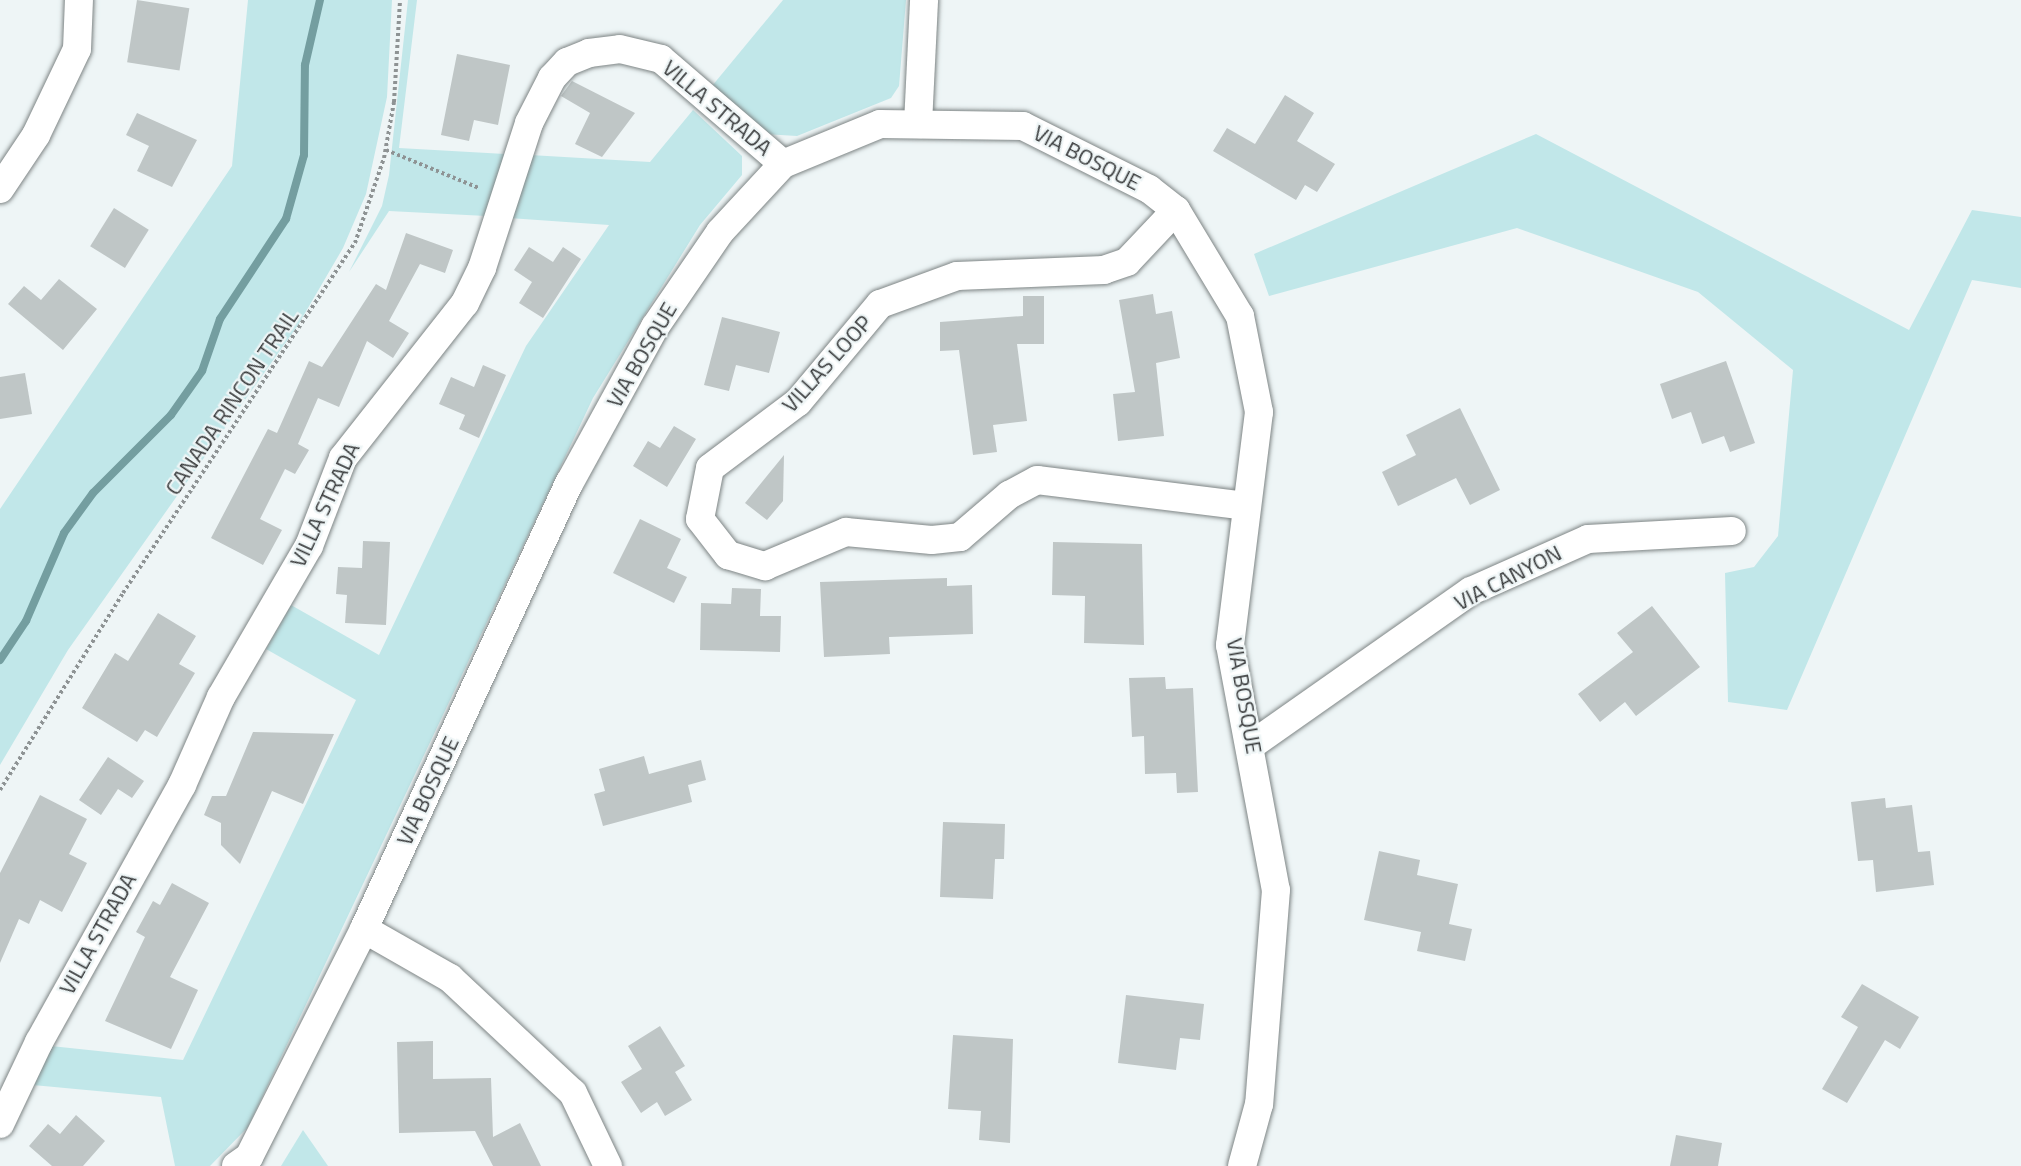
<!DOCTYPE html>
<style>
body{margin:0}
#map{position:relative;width:2021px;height:1166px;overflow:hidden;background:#eef5f6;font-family:"Titillium Web",sans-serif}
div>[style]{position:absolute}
.green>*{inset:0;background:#c1e7e9}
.stream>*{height:8px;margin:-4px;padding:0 4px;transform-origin:4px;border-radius:4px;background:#749ea0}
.building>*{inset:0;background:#bfc6c6;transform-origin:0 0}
.path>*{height:4px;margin-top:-2px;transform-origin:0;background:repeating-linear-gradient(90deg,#8e9394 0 3px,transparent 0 6px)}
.roads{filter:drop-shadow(0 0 2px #7e8585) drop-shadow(0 0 2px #7e8585)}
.minor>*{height:28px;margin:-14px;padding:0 14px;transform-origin:14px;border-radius:14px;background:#fff}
span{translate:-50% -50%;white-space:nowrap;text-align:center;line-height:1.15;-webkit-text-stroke:4.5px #eef5f6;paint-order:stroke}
.street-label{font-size:22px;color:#383a3b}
</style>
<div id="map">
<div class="green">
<div style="clip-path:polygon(248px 0,392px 0,387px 97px,366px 194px,343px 248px,298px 325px,68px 650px,0 765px,0 509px,232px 166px)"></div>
<div style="clip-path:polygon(408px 0,417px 0,399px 148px,505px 154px,486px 216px,389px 211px,349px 272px,382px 206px,389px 175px)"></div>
<div style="clip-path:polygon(783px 0,906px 0,899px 86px,891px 98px,797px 136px,764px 134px,712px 86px)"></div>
<div style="clip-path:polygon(693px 110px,742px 156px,742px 175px,700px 225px,593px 398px,248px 1127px,210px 1166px,175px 1166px,161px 1097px,33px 1085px,51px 1046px,183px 1060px,356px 700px,266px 649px,291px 605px,379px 655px,526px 346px,609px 225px,509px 218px,530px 155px,650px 162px)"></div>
<div style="clip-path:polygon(1536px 134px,1909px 330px,1972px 210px,2021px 217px,2021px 288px,1972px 280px,1787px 710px,1728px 702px,1725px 573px,1754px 567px,1778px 536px,1793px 370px,1698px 292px,1517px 228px,1269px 296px,1254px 254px)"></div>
<div style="clip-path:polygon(303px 1130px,328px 1166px,281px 1166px)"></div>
</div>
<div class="stream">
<div style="left:0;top:660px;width:47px;rotate:-56.3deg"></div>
<div style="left:26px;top:621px;width:96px;rotate:-66.6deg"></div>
<div style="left:64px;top:533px;width:49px;rotate:-54.1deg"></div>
<div style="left:93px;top:493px;width:110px;rotate:-45deg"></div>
<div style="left:171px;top:415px;width:54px;rotate:-54.8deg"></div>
<div style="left:202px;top:371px;width:55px;rotate:-70.9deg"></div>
<div style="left:220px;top:319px;width:120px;rotate:-56.6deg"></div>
<div style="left:286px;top:219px;width:66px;rotate:-74.3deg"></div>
<div style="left:304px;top:155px;width:90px;rotate:-89.4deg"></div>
<div style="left:305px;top:65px;width:67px;rotate:-77deg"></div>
</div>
<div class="building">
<div style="left:137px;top:0;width:53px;height:63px;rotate:9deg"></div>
<div style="clip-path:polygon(457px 54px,510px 65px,498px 125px,474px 120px,469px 141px,441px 135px)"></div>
<div style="clip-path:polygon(572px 81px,635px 113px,602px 157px,575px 144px,590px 113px,561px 96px)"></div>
<div style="clip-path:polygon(1285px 95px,1314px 113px,1297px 141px,1335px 164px,1317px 192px,1305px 185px,1296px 200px,1213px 151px,1227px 128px,1255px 144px)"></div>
<div style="clip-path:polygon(137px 113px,197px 140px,172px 187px,137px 171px,149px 146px,126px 135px)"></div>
<div style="left:114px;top:208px;width:41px;height:45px;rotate:32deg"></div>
<div style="clip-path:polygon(406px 233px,453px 250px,445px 273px,420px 264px,389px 321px,409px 333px,393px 358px,367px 341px,339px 407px,318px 398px,298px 444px,309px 450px,295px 474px,285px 469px,260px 519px,282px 530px,263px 565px,211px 538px,268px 429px,277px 433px,309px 361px,322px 367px,376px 284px,386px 290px)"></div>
<div style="clip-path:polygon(529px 247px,553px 262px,563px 247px,581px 259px,543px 318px,519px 303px,532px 282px,514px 270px)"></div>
<div style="clip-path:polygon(59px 279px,97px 309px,63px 350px,8px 304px,24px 286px,41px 300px)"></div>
<div style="clip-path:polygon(1153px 294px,1156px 314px,1172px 311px,1180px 358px,1156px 363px,1164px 436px,1118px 441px,1113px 394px,1135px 392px,1119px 300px)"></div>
<div style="clip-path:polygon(1023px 296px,1044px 296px,1044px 344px,1017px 344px,1027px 421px,993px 425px,997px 452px,973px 455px,959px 350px,940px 351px,940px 322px,1023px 316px)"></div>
<div style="clip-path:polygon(722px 317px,780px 332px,769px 373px,736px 365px,729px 391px,704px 385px)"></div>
<div style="clip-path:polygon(1726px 361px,1755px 443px,1730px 452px,1724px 436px,1702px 444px,1691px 412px,1672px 419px,1660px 384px)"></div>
<div style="clip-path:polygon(483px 365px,506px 375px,479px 438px,459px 429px,465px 415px,439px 404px,451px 377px,474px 387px)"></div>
<div style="clip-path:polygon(25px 373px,32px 414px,0 419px,0 377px)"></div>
<div style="clip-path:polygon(1460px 408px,1500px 490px,1470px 505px,1456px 478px,1398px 506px,1382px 472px,1416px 455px,1406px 435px)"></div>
<div style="clip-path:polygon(674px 426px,696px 439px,667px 487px,633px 466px,648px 441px,660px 448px)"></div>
<div style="clip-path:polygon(784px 455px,783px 501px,767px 520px,745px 503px)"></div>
<div style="clip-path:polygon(640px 519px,681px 539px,667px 568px,687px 577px,674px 603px,613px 573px)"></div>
<div style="clip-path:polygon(363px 541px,390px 542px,386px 625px,345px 623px,347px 595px,336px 594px,338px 567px,362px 568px)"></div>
<div style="clip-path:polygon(1053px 542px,1142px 544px,1144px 645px,1084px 643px,1085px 596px,1052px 595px)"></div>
<div style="clip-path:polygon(947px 578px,947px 586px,972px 585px,973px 634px,889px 637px,890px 654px,824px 657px,820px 582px)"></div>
<div style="clip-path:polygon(732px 588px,761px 589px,760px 616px,781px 616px,780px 652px,700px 650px,701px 603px,731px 604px)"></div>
<div style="clip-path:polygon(1652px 606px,1700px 667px,1636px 716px,1625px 702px,1600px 722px,1578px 694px,1633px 652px,1617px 633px)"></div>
<div style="clip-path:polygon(158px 613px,196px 636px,179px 664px,195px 673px,157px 737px,145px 730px,137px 742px,82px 708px,115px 653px,128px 661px)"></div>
<div style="clip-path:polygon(1165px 677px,1166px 689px,1193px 688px,1198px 792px,1177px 793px,1176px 773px,1145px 774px,1144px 736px,1132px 737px,1129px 678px)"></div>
<div style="clip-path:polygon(253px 732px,334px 734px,303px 804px,272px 791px,240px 864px,221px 845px,221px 823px,204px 815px,212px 796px,226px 796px)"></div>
<div style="clip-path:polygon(644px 756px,649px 774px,701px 760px,706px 780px,688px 785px,692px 802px,603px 826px,594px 794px,605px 791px,599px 769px)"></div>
<div style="clip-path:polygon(108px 757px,144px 781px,132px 798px,118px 789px,101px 815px,79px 800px)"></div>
<div style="clip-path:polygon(40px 795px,87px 819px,69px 854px,87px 863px,62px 912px,40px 900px,29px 924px,19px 919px,0 963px,0 873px)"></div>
<div style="clip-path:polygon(1885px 798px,1886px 808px,1912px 805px,1918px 852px,1930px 851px,1934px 885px,1876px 892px,1873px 860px,1858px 861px,1851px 802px)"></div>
<div style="clip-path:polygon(943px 822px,1005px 824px,1004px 859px,995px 859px,993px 899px,940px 897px)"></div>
<div style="clip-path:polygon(1379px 851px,1420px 860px,1417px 875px,1458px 884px,1449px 924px,1472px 929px,1465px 961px,1417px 951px,1421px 932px,1364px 920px)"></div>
<div style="clip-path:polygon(172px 883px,209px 903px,170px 977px,198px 990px,171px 1049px,105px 1021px,145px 937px,136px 932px,153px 901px,160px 905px)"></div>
<div style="clip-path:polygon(1862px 984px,1919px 1017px,1900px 1049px,1885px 1040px,1847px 1103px,1822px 1089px,1858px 1027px,1841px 1017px)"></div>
<div style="clip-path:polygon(1126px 995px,1204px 1004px,1200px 1040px,1180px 1038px,1176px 1070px,1118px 1063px)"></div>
<div style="clip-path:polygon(660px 1026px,685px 1066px,675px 1072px,692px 1100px,665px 1116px,657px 1102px,641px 1113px,621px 1082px,642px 1069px,628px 1046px)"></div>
<div style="clip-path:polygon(953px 1035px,1013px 1039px,1010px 1143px,979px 1140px,981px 1111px,948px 1109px)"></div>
<div style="clip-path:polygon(433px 1041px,433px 1079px,491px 1078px,493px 1137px,520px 1123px,541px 1166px,493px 1166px,475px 1131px,399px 1133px,397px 1042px)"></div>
<div style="clip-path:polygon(76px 1115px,105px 1141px,83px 1166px,52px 1166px,29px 1146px,48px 1124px,60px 1134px)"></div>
<div style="clip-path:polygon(1676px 1135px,1722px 1143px,1718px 1166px,1670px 1166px)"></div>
</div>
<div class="path">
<div style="left:386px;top:150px;width:100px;rotate:22.2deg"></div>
<div style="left:0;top:790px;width:232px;rotate:-58deg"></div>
<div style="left:123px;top:593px;width:420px;rotate:-56.5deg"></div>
<div style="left:355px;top:243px;width:90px;rotate:-71.2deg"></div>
<div style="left:384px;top:158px;width:57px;rotate:-79.9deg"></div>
<div style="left:394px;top:102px;width:102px;rotate:-86.6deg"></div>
</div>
<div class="roads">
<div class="minor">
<div style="left:918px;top:124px;width:124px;rotate:-87.2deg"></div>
<div style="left:0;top:189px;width:65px;rotate:-56.3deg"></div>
<div style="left:36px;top:135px;width:95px;rotate:-64.5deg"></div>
<div style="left:77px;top:49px;width:49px;rotate:-87.7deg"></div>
<div style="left:1176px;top:210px;width:71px;rotate:133.3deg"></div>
<div style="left:1127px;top:262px;width:24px;rotate:161deg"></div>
<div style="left:1104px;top:270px;width:147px;rotate:177.7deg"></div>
<div style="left:957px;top:276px;width:82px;rotate:160deg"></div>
<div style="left:880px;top:304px;width:128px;rotate:129.9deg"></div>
<div style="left:798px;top:402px;width:110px;rotate:143.1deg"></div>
<div style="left:710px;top:468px;width:52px;rotate:101.1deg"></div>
<div style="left:700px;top:519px;width:46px;rotate:52.1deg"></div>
<div style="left:728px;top:555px;width:39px;rotate:17deg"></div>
<div style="left:765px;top:566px;width:88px;rotate:-22.8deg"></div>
<div style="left:846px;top:532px;width:86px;rotate:5.3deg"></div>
<div style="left:932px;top:540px;width:28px;rotate:-6deg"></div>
<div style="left:960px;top:537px;width:65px;rotate:-40.6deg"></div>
<div style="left:1009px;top:495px;width:32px;rotate:-28deg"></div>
<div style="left:1037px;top:480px;width:210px;rotate:7.1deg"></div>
<div style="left:1253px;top:744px;width:266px;rotate:-35.1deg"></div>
<div style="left:1471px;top:591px;width:128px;rotate:-24deg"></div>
<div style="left:1588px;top:539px;width:144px;rotate:-3.2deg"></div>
<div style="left:364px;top:929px;width:99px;rotate:29.7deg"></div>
<div style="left:450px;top:978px;width:168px;rotate:43.1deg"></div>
<div style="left:573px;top:1093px;width:81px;rotate:64.4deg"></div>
<div style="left:0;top:1124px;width:91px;rotate:-64.6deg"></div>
<div style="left:39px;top:1042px;width:294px;rotate:-60.9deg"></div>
<div style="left:182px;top:785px;width:96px;rotate:-66.1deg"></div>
<div style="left:221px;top:697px;width:175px;rotate:-59.8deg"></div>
<div style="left:309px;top:546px;width:94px;rotate:-68.9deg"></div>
<div style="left:343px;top:458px;width:197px;rotate:-51.8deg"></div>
<div style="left:465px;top:303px;width:39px;rotate:-64deg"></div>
<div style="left:482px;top:268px;width:152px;rotate:-72deg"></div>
<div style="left:529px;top:123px;width:51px;rotate:-62.9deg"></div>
<div style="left:552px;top:78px;width:22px;rotate:-47deg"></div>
<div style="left:567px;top:62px;width:24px;rotate:-22deg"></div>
<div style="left:589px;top:53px;width:31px;rotate:-7deg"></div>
<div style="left:620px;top:49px;width:42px;rotate:13.7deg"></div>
<div style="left:661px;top:59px;width:161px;rotate:40.7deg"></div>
<div style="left:236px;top:1166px;width:16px;rotate:-35deg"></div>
<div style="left:249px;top:1157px;width:255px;rotate:-63.2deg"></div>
<div style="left:364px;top:929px;width:492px;rotate:-65.3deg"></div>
<div style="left:570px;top:482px;width:177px;rotate:-61.3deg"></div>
<div style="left:655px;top:327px;width:115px;rotate:-55.6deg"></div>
<div style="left:720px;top:232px;width:93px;rotate:-47.2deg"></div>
<div style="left:783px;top:164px;width:105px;rotate:-22.4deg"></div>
<div style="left:880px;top:124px;width:143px;rotate:0.8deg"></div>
<div style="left:1023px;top:126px;width:141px;rotate:26.6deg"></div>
<div style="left:1149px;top:189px;width:34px;rotate:38deg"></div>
<div style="left:1176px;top:210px;width:124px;rotate:58.9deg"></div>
<div style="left:1240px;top:316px;width:98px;rotate:78.8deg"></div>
<div style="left:1259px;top:412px;width:235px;rotate:97.1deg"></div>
<div style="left:1230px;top:645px;width:249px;rotate:79.4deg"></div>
<div style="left:1276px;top:890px;width:215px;rotate:94.5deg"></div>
<div style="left:1259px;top:1104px;width:64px;rotate:105.3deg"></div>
</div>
</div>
<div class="street-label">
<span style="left:717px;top:108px;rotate:40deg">VILLA STRADA</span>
<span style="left:1087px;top:158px;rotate:27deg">VIA BOSQUE</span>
<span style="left:642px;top:355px;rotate:-60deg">VIA BOSQUE</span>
<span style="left:827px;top:364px;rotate:-48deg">VILLAS LOOP</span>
<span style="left:232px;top:402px;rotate:-56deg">CANADA RINCON TRAIL</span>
<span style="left:325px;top:505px;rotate:-65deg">VILLA STRADA</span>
<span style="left:1508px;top:578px;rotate:-27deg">VIA CANYON</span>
<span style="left:1244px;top:696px;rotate:80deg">VIA BOSQUE</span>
<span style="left:428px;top:791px;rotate:-65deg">VIA BOSQUE</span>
<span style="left:98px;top:934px;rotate:-61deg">VILLA STRADA</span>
</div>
</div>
